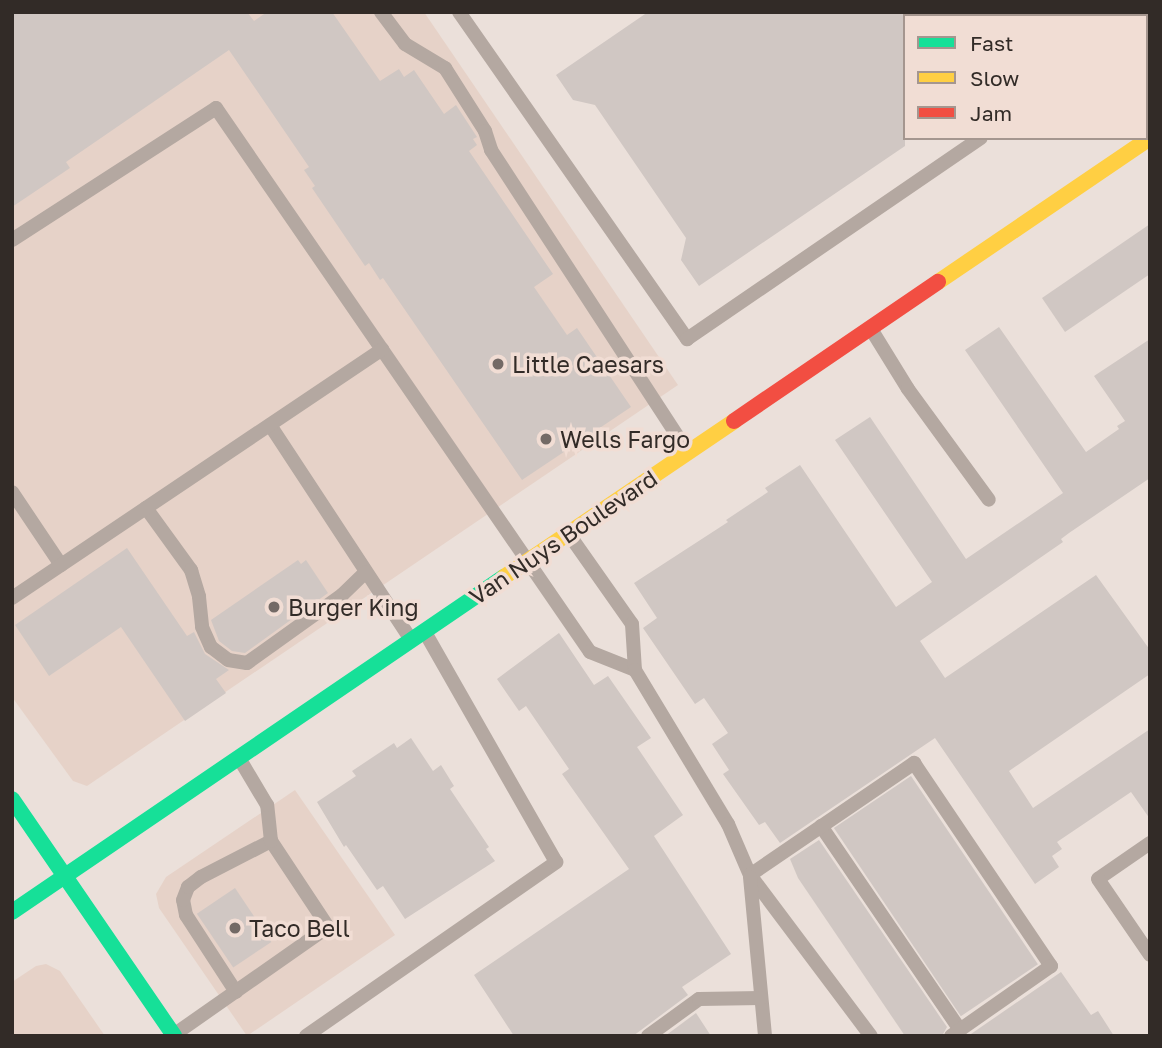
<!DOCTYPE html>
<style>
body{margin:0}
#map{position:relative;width:1162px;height:1048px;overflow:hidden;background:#ebe0da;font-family:"Golos Text",sans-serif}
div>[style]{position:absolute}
.built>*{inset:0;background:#e6d2c8}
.building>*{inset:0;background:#d0c7c3;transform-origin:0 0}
.lane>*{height:14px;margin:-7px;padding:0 7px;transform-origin:7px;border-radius:7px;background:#b4a8a1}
.fast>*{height:16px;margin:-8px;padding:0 8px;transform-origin:8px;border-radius:8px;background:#16e098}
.slow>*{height:16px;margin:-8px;padding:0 8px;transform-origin:8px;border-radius:8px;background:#ffcf43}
.jam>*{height:16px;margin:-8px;padding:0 8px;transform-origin:8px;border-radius:8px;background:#f24e42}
.dots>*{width:19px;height:19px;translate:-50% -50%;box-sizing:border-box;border:4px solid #f1ddd4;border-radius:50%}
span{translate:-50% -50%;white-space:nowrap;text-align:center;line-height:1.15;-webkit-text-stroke:7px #f1ddd4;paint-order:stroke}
.poi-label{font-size:23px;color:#322b27}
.left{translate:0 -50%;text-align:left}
.street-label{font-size:23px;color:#322b27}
.frame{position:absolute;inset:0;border:14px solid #322b27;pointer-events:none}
.legend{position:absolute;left:903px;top:14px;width:245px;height:126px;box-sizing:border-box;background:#f1ddd4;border:2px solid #a5968f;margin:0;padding:9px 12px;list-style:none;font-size:21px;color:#322b27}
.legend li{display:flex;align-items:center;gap:14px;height:35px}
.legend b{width:35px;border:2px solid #a5968f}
</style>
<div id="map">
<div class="built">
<div style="clip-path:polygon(12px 12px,424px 12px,678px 385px,87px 786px,73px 781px,12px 697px)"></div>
<div style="clip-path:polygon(295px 790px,395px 935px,247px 1036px,159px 908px,156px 894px,166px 877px)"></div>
<div style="clip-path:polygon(46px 964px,60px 971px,105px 1036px,12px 1036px,12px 982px,36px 966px)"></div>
</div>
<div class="building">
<div style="clip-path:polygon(12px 12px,247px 12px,254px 21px,267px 12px,332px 12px,380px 81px,399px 69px,404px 77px,414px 70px,444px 114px,456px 105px,477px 137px,473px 139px,477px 145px,469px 151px,553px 274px,534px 287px,567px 335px,577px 328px,631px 407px,522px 480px,383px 278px,380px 280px,369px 263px,365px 266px,312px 188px,315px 186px,304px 170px,309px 167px,229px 50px,66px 162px,70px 168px,12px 207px)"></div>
<div style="clip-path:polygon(648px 12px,905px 12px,905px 146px,699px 286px,681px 260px,686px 238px,595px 105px,573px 100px,556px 75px)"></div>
<div style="clip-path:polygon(1150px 224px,1150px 274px,1065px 332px,1042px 298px)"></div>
<div style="clip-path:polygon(999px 327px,1086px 452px,1119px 429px,1117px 426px,1125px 421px,1094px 376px,1150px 339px,1150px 478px,1069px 533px,1061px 539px,1063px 542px,920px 641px,945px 678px,1096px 575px,1150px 650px,1150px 674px,1009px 771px,1033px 808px,1150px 729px,1150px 819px,1131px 792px,1057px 842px,1062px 849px,1052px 856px,1059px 867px,1035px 884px,935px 738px,780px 843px,765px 822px,759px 825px,723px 774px,729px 770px,712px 744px,728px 733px,704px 698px,695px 704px,643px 628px,657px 618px,634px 583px,728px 522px,726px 520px,768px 492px,765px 488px,800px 465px,896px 607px,932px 582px,835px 440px,870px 417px,966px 559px,1063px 493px,965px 350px)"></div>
<div style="clip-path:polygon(127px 548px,187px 636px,194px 632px,205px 654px,229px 670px,216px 679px,226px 693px,185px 721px,121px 627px,49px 676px,15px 625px)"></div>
<div style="clip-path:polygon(298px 560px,301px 564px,306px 560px,328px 593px,245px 653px,232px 651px,219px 641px,211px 620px)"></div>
<div style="clip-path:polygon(559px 633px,594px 685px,608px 676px,651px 738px,637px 747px,683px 815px,654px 836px,731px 954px,682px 987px,688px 995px,633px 1036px,514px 1036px,474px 975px,629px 869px,562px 774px,569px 769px,526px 706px,519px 711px,497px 679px)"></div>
<div style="clip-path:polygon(411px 738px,433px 771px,441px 765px,454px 786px,450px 789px,489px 847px,486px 849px,495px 861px,405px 919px,383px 886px,377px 890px,346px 845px,344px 847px,317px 802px,356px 776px,352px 771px,394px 743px,397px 748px)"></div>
<div style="left:911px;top:776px;width:227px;height:93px;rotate:56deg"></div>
<div style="clip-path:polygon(819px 840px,947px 1027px,942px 1036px,905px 1036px,798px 878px,790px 859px)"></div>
<div style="left:235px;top:888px;width:65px;height:46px;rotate:56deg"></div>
<div style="clip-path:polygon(1061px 972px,1091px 1015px,1098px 1011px,1114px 1036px,968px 1036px)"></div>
<div style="clip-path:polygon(696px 1013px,711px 1036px,665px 1036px)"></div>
</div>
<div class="lane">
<div style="left:381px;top:12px;width:40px;rotate:53deg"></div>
<div style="left:405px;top:44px;width:47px;rotate:31deg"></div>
<div style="left:445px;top:68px;width:75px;rotate:57.6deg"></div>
<div style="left:485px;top:131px;width:20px;rotate:72deg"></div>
<div style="left:491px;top:150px;width:359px;rotate:56.9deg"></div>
<div style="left:459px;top:12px;width:399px;rotate:55.1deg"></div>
<div style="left:687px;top:339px;width:356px;rotate:-34.4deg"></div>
<div style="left:1146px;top:22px;width:5px;rotate:-37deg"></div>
<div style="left:12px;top:240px;width:243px;rotate:-32.9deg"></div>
<div style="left:216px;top:108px;width:660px;rotate:55.49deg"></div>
<div style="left:590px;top:652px;width:48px;rotate:21.8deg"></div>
<div style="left:871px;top:329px;width:70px;rotate:58.3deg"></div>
<div style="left:908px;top:389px;width:137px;rotate:53.9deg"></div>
<div style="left:270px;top:425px;width:257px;rotate:56.7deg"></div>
<div style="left:12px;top:492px;width:88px;rotate:56.1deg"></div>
<div style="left:146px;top:508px;width:77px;rotate:54deg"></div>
<div style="left:191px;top:570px;width:28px;rotate:73deg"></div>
<div style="left:199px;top:597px;width:30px;rotate:84deg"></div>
<div style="left:202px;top:627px;width:22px;rotate:66deg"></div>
<div style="left:211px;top:647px;width:21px;rotate:37deg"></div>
<div style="left:228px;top:660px;width:19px;rotate:9deg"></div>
<div style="left:247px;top:663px;width:117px;rotate:-35.6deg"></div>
<div style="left:342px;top:595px;width:33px;rotate:-44deg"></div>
<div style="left:568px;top:533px;width:111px;rotate:54.9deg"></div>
<div style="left:632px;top:624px;width:46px;rotate:86.3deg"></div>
<div style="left:635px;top:670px;width:180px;rotate:58.9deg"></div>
<div style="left:728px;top:824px;width:56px;rotate:66.7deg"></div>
<div style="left:750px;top:875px;width:201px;rotate:53.1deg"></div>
<div style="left:12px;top:598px;width:446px;rotate:-33.9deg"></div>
<div style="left:821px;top:826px;width:247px;rotate:55.7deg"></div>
<div style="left:1150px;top:843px;width:63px;rotate:145.3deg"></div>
<div style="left:1098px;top:879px;width:92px;rotate:55.6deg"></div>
<div style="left:750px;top:875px;width:199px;rotate:-34.3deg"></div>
<div style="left:914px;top:763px;width:245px;rotate:56deg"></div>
<div style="left:1051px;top:966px;width:122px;rotate:145deg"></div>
<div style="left:750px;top:877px;width:160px;rotate:84.6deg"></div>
<div style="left:236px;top:992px;width:92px;rotate:-123deg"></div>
<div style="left:186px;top:915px;width:15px;rotate:-101deg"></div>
<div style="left:183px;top:900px;width:14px;rotate:-69deg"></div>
<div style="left:188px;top:887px;width:16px;rotate:-38deg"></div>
<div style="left:201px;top:877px;width:79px;rotate:-27.2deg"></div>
<div style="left:175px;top:1034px;width:187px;rotate:-35deg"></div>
<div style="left:328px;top:927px;width:103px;rotate:-123.5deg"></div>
<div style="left:271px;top:841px;width:36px;rotate:-96deg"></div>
<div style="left:267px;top:805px;width:55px;rotate:-120.8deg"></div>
<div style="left:306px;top:1036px;width:305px;rotate:-34.8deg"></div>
<div style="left:556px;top:862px;width:265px;rotate:-119.7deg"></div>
<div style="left:648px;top:1036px;width:63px;rotate:-36deg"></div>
<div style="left:699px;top:999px;width:62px;rotate:-0.9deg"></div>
</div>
<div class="fast">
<div style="left:12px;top:799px;width:287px;rotate:55.6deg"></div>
<div style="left:12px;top:912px;width:595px;rotate:-34.25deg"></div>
</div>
<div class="slow">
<div style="left:938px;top:282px;width:256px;rotate:-34.2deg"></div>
<div style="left:504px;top:577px;width:278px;rotate:-34.1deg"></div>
</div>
<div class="jam">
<div style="left:734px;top:421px;width:247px;rotate:-34.3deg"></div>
</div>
<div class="dots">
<div style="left:498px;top:364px;background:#736a66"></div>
<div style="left:546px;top:439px;background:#736a66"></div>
<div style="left:274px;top:607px;background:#736a66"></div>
<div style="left:235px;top:928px;background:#736a66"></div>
</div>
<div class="poi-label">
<span class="left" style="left:512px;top:364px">Little Caesars</span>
<span class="left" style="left:560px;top:439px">Wells Fargo</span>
<span class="left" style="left:288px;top:607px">Burger King</span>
<span class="left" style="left:249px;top:928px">Taco Bell</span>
</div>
<div class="street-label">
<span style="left:563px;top:537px;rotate:-34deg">Van Nuys Boulevard</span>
</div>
<div class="frame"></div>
<ul class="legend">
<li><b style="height:9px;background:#16e098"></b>Fast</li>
<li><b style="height:9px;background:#ffcf43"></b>Slow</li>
<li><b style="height:9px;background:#f24e42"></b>Jam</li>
</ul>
</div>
